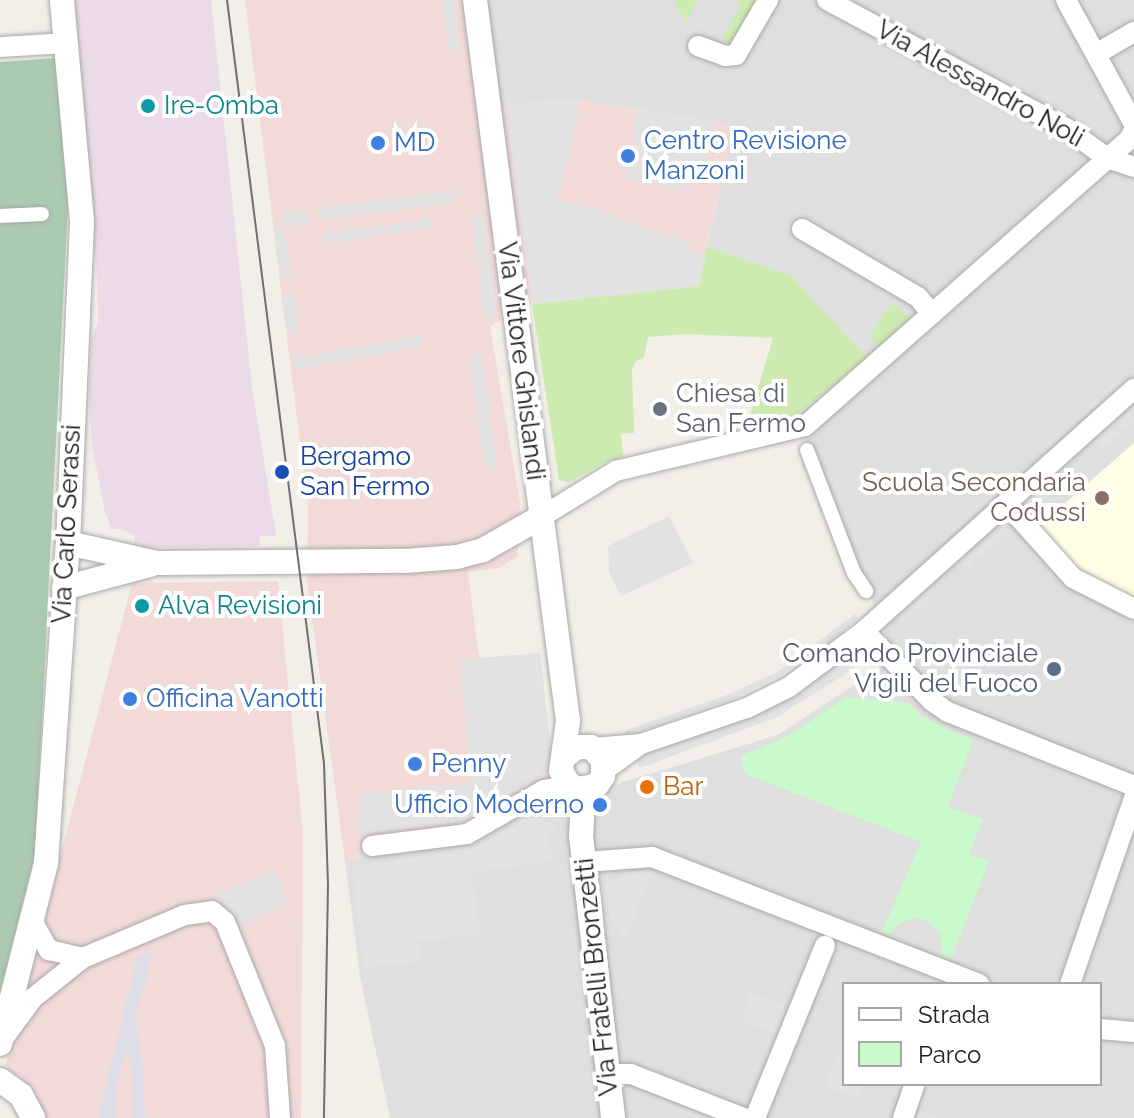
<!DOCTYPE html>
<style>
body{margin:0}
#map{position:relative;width:1134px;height:1118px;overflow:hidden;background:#f2efe9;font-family:Raleway,sans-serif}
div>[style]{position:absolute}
.residential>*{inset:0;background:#e0dfdf}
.commercial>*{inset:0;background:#f2dad9}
.industrial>*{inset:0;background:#ebdbe8}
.education>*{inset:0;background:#ffffe5}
.grass>*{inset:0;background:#cdebb0}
.cemetery>*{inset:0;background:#aacbaf}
.park>*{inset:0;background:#c8facc}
.parking>*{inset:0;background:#e2e2e2;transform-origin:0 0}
.plaza>*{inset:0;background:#dddde8}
.roads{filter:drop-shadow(0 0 2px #a9a9a9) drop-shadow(0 0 2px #a9a9a9)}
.pedestrian>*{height:14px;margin:-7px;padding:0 7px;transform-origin:7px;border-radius:7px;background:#fff}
.minor>*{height:20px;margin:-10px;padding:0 10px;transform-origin:10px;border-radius:10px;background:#fff}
.tertiary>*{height:24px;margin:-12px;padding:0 12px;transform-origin:12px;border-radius:12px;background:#fff}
.tram>*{height:2px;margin:-1px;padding:0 1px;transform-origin:1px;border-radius:1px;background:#707070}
.dots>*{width:22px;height:22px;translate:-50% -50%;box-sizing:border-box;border:4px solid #fff;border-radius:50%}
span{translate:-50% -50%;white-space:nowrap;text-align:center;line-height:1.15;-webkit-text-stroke:8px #fff;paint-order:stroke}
.street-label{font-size:26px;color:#222}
.culture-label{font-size:26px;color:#0d838f}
.left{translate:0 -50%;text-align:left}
.shop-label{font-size:26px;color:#366cbe}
.right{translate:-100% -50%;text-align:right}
.worship-label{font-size:26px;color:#5b616d}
.transit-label{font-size:26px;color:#164399}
.education-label{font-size:26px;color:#785e54}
.service-label{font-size:26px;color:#4e5e75}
.food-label{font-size:26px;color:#c56008}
.legend{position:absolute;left:842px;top:982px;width:260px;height:104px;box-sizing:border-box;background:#fff;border:2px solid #a7a7a7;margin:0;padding:10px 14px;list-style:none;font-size:24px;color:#222}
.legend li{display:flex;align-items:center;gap:16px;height:40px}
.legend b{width:40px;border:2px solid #a7a7a7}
</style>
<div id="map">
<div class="residential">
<div style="clip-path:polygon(evenodd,467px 0,1134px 0,1134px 1118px,390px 1118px,360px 976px,345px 861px,468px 838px,556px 793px,597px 790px,778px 735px,895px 658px,797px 416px,867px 357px,790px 275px,707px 247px,733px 127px,573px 99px,518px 104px,480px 96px,467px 0,844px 984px,1100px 984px,1100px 1084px,844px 1084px,844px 984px)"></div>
</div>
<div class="commercial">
<div style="clip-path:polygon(245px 0,467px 0,480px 96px,518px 104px,573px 99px,733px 127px,705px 255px,532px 304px,490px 326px,520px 503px,518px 556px,499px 568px,468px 572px,477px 643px,480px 658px,540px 653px,556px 793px,468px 838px,345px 861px,307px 581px,308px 507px)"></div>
<div style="clip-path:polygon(278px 581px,303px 833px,301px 1118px,43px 1118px,41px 1107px,27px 1084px,5px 1066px,132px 583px)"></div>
</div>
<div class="industrial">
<div style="clip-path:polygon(75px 0,211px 0,252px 387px,276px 536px,259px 536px,260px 546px,141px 548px,134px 543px,135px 537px,125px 530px,112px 529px,105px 512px,92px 446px,89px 403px,91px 339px,98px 323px,98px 291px)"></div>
</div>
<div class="education">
<div style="clip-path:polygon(1134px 443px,1134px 597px,1092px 577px,1072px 563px,1040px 525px)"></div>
</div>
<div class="grass">
<div style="clip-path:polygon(675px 0,698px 0,687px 20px,675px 8px)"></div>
<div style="clip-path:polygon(734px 0,762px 0,734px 47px,722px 39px,741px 5px)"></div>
<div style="clip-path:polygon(707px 247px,790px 275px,867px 357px,797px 415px,768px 423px,748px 421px,773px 338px,685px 334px,648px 337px,644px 357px,635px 362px,632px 370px,634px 433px,621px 434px,623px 457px,608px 461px,569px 482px,559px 480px,532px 304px,699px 286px)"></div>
<div style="clip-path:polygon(892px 303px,917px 323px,885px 353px,869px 336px)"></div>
</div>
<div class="cemetery">
<div style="clip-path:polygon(55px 58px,68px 204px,35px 855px,0 992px,0 62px)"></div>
</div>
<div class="park">
<div style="clip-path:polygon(847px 697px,909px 703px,922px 717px,973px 740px,948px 807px,983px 819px,969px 854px,989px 861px,951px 959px,940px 955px,942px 944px,939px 931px,925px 920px,913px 918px,897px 925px,890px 935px,882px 932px,921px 842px,745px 774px,741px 756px,787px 737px)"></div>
</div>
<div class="parking">
<div style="clip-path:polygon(442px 0,454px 0,460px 51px,448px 47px)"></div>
<div style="left:926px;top:62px;width:87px;height:4px;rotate:29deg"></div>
<div style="clip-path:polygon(978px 66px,1068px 115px,1065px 120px,976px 70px)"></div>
<div style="clip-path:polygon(573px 99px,580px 105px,557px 200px,614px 213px,613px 218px,690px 243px,688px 250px,705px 255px,699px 286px,532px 304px,505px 100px,518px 104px)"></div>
<div style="clip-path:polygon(638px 108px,714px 121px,705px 164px,691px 162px,685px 191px,625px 178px)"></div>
<div style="clip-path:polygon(462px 189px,463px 194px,452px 196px,457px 202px,324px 220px,315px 209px)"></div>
<div style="clip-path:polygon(304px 211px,312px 222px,287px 226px,278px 214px)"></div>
<div style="clip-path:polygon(470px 213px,483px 215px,496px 313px,484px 318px,478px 267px,487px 263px,477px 261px)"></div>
<div style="clip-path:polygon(422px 218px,434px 221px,427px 231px,414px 228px,411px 233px,406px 229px,395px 235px,391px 231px,387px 236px,383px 232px,379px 237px,375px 234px,363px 239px,351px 237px,348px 241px,343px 238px,340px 242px,327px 240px,324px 244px,320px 240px,327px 231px,339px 233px,351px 227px,355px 231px,367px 226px,371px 229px,382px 224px,387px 227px,398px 222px,403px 225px,406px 220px,418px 223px)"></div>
<div style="left:284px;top:226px;width:50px;height:11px;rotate:82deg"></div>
<div style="left:293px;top:292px;width:39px;height:12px;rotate:81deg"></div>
<div style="left:420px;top:336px;width:11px;height:130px;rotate:80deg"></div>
<div style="left:481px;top:353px;width:114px;height:12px;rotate:82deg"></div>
<div style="clip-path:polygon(1121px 376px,1125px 380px,1044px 453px,1041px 450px)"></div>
<div style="clip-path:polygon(1134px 403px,1134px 420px,1100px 450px,1092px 441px)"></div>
<div style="clip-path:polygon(1017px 470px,1021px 473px,942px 543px,939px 540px)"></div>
<div style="left:1046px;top:482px;width:11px;height:28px;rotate:45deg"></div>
<div style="clip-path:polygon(669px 516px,693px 563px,621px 596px,609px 572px,608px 546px)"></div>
<div style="left:1001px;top:521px;width:12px;height:62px;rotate:48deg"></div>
<div style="left:927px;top:588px;width:11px;height:43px;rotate:52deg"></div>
<div style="clip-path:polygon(855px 614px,858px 618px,831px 642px,779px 676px,735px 698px,625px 737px,626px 730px,732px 693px,777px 672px)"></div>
<div style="clip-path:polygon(858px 648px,866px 657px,844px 675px,775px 718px,640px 768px,636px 757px,769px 708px,809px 685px)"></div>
<div style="clip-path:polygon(540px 653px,551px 754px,543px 775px,461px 822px,357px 835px,360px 794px,472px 782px,459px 660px)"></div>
<div style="clip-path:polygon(536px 818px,548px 820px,556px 827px,549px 835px,552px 861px,472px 872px,480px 934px,418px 941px,421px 961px,364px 968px,352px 866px,470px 849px,471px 851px,523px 820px)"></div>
<div style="left:274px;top:871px;width:37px;height:59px;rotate:68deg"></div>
<div style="clip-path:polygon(643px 871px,652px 873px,625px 941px,610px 921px,605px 881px,617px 879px,617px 874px)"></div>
<div style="clip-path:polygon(750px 993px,783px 1005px,785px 1012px,778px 1030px,773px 1033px,740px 1020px)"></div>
<div style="clip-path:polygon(844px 1038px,844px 1084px,865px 1084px,859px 1100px,825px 1086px)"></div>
<div style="clip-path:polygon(907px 1084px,932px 1084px,922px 1111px,939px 1118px,895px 1118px)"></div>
<div style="clip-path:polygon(661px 1093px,701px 1108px,698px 1118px,656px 1104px)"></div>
</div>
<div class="plaza">
<div style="clip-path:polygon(154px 950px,135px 1020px,142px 1061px,145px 1118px,133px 1118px,133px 1074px,128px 1057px,124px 1058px,118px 1082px,115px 1118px,98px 1118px,137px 958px)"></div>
</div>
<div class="roads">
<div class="pedestrian">
<div style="left:0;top:216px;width:42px;rotate:-2.7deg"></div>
<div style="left:807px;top:450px;width:132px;rotate:69.1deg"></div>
<div style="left:854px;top:573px;width:22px;rotate:56deg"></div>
</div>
<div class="minor">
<div style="left:827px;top:0;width:271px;rotate:28.2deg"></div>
<div style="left:1066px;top:128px;width:51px;rotate:36.2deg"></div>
<div style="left:1107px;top:158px;width:28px;rotate:18deg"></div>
<div style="left:1066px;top:0;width:141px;rotate:61.3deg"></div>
<div style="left:698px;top:46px;width:29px;rotate:20deg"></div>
<div style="left:725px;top:56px;width:11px;rotate:-5deg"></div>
<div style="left:736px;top:55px;width:64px;rotate:-59.8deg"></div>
<div style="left:0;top:47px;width:65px;rotate:-3.5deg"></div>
<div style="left:1096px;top:54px;width:44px;rotate:-30.1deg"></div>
<div style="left:802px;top:229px;width:134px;rotate:30.4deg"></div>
<div style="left:918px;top:297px;width:22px;rotate:51deg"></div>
<div style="left:1006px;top:503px;width:101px;rotate:48.2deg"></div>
<div style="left:1073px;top:578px;width:68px;rotate:26.9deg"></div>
<div style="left:541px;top:517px;width:88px;rotate:-31.5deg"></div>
<div style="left:616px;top:471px;width:194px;rotate:-13.4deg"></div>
<div style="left:805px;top:426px;width:434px;rotate:-41.5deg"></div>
<div style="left:1130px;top:138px;width:9px;rotate:-63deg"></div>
<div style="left:864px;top:631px;width:98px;rotate:45.8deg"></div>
<div style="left:932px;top:701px;width:19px;rotate:35deg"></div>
<div style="left:948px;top:712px;width:200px;rotate:21.7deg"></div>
<div style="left:593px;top:748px;width:48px;rotate:-4.8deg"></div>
<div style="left:641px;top:744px;width:112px;rotate:-18.8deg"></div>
<div style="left:747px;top:708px;width:47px;rotate:-26.6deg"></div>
<div style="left:789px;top:687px;width:94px;rotate:-36.7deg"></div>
<div style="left:864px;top:631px;width:363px;rotate:-41.9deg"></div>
<div style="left:605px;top:770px;width:44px;rotate:-35.8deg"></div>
<div style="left:372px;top:846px;width:96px;rotate:-7.2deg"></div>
<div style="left:467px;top:834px;width:89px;rotate:-29.7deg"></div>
<div style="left:544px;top:790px;width:25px;rotate:-11deg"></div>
<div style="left:585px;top:862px;width:67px;rotate:-4.3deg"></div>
<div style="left:652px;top:857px;width:351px;rotate:21.2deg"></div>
<div style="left:32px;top:921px;width:34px;rotate:60deg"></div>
<div style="left:49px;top:950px;width:35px;rotate:13deg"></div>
<div style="left:1070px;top:984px;width:197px;rotate:-71deg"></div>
<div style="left:1100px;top:1029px;width:34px;rotate:5deg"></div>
<div style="left:5px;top:1036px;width:47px;rotate:-53.6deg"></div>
<div style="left:33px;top:998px;width:64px;rotate:-38.7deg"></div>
<div style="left:83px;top:958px;width:111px;rotate:-22.9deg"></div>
<div style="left:185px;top:915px;width:27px;rotate:-8deg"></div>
<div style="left:212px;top:911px;width:17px;rotate:40deg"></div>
<div style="left:225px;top:922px;width:134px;rotate:68deg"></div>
<div style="left:275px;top:1046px;width:72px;rotate:86deg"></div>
<div style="left:609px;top:1074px;width:22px"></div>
<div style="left:631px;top:1074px;width:121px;rotate:21.3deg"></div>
<div style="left:755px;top:1118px;width:186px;rotate:-67.9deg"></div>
<div style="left:903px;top:1118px;width:36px;rotate:-71deg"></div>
</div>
<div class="tertiary">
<div style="left:475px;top:0;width:727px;rotate:82.65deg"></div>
<div style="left:568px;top:721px;width:50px;rotate:98deg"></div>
<div style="left:561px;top:771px;width:16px;rotate:60deg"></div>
<div style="left:569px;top:785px;width:12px;rotate:20deg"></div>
<div style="left:580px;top:789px;width:17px;rotate:-13deg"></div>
<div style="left:597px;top:785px;width:11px;rotate:-56deg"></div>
<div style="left:603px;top:776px;width:16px;rotate:-90deg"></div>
<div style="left:603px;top:760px;width:18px;rotate:-133deg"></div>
<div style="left:591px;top:747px;width:14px;rotate:180deg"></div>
<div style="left:577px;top:747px;width:18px;rotate:142deg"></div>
<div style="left:68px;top:543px;width:91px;rotate:12.7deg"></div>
<div style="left:157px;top:563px;width:248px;rotate:-0.5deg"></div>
<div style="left:405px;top:561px;width:52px;rotate:-4.4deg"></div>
<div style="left:457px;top:557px;width:27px;rotate:-15deg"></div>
<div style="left:483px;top:550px;width:67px;rotate:-29.6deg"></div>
<div style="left:64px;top:588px;width:89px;rotate:-15deg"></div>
<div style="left:592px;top:788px;width:14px;rotate:129deg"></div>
<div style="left:583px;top:799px;width:37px;rotate:93deg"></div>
<div style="left:581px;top:836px;width:284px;rotate:83.5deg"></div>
<div style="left:0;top:1044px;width:187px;rotate:-75.7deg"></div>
<div style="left:46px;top:863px;width:321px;rotate:-86.1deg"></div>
<div style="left:68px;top:543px;width:322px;rotate:-87.5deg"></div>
<div style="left:82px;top:221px;width:222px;rotate:-95.2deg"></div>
<div style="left:0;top:1080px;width:26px;rotate:36deg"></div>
<div style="left:21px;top:1095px;width:26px;rotate:62deg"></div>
</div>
</div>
<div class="tram">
<div style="left:227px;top:0;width:770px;rotate:82.76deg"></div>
<div style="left:324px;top:764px;width:121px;rotate:88.1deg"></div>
<div style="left:328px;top:885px;width:233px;rotate:91deg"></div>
</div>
<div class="dots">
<div style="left:148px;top:106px;background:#0f9aa8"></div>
<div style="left:378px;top:143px;background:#3f7fe0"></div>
<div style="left:628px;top:156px;background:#3f7fe0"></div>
<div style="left:660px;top:409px;background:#6b7280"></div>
<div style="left:282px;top:472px;background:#1a4fb4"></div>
<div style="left:1102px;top:498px;background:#8d6e63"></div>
<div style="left:142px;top:606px;background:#0f9aa8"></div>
<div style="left:1054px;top:669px;background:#5c6f8a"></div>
<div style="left:130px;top:699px;background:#3f7fe0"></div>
<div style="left:415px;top:764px;background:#3f7fe0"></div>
<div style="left:647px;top:787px;background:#e8710a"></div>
<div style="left:600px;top:805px;background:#3f7fe0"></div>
</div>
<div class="street-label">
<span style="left:980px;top:84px;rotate:29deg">Via Alessandro Noli</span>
<span style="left:521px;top:361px;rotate:83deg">Via Vittore Ghislandi</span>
<span style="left:67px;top:524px;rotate:-87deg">Via Carlo Serassi</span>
<span style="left:597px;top:977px;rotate:-96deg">Via Fratelli Bronzetti</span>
</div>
<div class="culture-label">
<span class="left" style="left:164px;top:106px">Ire-Omba</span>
<span class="left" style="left:158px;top:606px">Alva Revisioni</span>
</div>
<div class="shop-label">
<span class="left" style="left:644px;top:156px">Centro Revisione<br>Manzoni</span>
<span class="left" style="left:394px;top:143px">MD</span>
<span class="left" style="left:146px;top:699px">Officina Vanotti</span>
<span class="left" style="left:431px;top:764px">Penny</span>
<span class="right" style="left:584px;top:805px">Ufficio Moderno</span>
</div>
<div class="worship-label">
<span class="left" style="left:676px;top:409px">Chiesa di<br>San Fermo</span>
</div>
<div class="transit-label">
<span class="left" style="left:300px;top:472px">Bergamo<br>San Fermo</span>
</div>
<div class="education-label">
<span class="right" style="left:1086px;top:498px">Scuola Secondaria<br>Codussi</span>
</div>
<div class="service-label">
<span class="right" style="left:1038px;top:669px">Comando Provinciale<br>Vigili del Fuoco</span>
</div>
<div class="food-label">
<span class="left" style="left:663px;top:787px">Bar</span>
</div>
<ul class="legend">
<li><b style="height:10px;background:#fff"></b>Strada</li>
<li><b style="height:22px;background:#c8facc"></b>Parco</li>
</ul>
</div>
